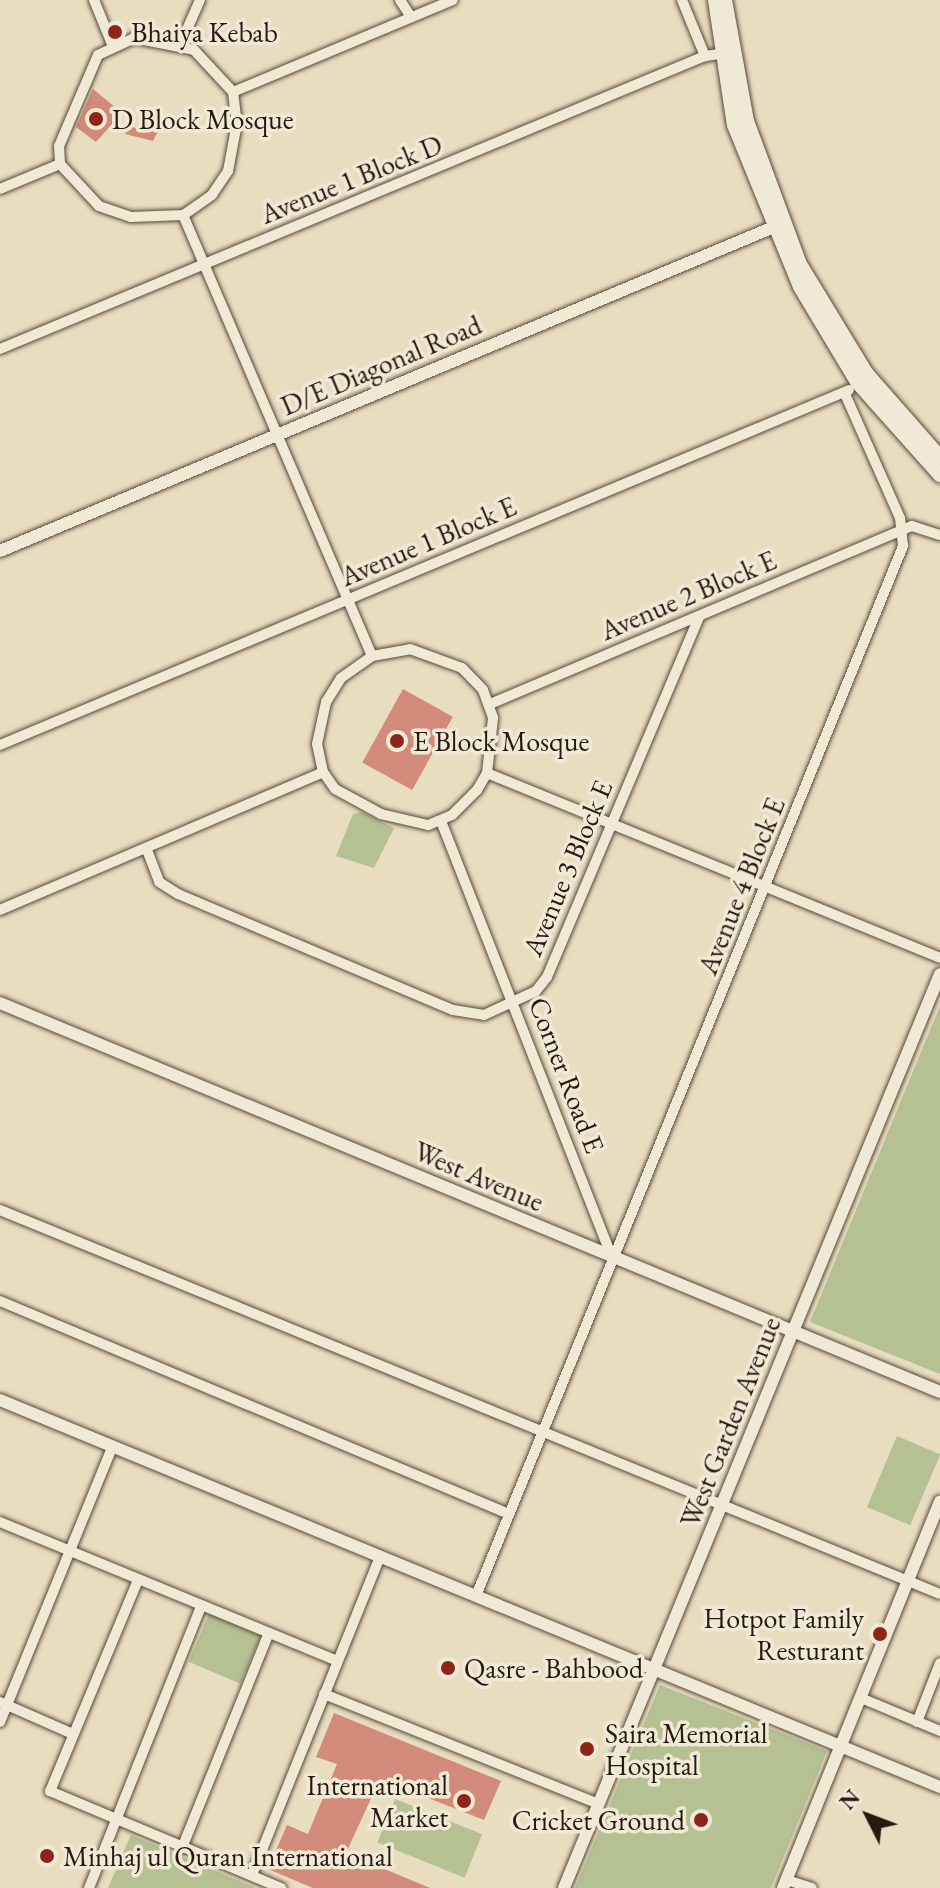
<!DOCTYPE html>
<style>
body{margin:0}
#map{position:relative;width:940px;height:1888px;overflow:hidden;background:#e8ddbf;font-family:"EB Garamond",serif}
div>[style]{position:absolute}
.green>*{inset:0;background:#b5c192;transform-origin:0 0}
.building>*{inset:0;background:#d28b7a;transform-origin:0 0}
.roads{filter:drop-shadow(0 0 2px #58493a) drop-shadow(0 0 2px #58493a)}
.minor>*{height:10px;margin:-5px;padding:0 5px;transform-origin:5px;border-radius:5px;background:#f0e9d5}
.tertiary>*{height:12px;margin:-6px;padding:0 6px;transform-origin:6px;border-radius:6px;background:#f0e9d5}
.secondary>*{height:14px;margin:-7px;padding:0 7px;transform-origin:7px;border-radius:7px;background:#f0e9d5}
.dots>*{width:22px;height:22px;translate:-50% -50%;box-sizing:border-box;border:4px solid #f0e9d5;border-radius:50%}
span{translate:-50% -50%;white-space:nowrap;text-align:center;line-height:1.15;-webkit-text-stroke:7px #f0e9d5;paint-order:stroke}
.poi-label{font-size:28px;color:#28180e}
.left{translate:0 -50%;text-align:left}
.right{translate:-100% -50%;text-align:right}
.street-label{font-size:28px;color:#28180e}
.north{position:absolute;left:828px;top:1776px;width:80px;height:80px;-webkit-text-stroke:6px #f0e9d5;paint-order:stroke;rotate:312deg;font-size:22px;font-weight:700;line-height:32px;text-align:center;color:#28180e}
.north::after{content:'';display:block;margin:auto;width:28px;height:36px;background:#28180e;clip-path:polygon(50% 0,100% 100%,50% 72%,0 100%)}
</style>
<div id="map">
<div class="green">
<div style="clip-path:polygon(361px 812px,394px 828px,374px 868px,336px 856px,353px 814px)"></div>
<div style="clip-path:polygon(940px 1006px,940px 1374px,810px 1322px)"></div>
<div style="left:897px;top:1436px;width:47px;height:77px;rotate:23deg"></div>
<div style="left:209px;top:1614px;width:56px;height:52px;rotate:23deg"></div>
<div style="clip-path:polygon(660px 1685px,827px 1751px,771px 1888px,575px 1888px)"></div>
<div style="left:395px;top:1799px;width:94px;height:47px;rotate:22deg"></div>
<div style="clip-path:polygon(131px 1835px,256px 1888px,108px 1888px)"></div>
</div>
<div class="building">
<div style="clip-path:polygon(93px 89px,122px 113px,96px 142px,76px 127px)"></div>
<div style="clip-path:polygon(146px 112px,164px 120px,153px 141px,125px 134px,129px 125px,137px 129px)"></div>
<div style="left:403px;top:689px;width:57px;height:84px;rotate:29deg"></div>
<div style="clip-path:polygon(334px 1713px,501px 1781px,484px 1820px,380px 1779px,346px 1853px,430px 1888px,313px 1888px,268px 1869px,287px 1825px,308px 1834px,337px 1764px,316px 1757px)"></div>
</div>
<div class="roads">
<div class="minor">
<div style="left:94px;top:0;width:48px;rotate:67.8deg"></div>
<div style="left:400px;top:0;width:20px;rotate:57deg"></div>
<div style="left:682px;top:0;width:61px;rotate:67.7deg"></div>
<div style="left:134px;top:38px;width:61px;rotate:11.3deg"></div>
<div style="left:194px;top:50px;width:57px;rotate:47.1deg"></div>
<div style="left:233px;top:92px;width:31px;rotate:83deg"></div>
<div style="left:237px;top:123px;width:49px;rotate:100.6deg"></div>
<div style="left:228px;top:171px;width:29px;rotate:124deg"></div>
<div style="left:212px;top:195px;width:35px;rotate:145deg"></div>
<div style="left:183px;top:215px;width:52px;rotate:177.8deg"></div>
<div style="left:131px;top:217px;width:34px;rotate:-161deg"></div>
<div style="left:99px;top:206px;width:57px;rotate:-132.9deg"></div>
<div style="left:60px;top:164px;width:18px;rotate:-93deg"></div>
<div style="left:59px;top:146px;width:99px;rotate:-66.8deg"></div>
<div style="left:98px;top:55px;width:40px;rotate:-25deg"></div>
<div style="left:181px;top:43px;width:47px;rotate:-66.2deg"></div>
<div style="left:233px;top:92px;width:238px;rotate:-22.7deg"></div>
<div style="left:0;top:189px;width:65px;rotate:-22.6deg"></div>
<div style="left:183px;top:215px;width:480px;rotate:66.8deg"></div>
<div style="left:0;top:349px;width:763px;rotate:-22.57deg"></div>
<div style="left:705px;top:56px;width:22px;rotate:-8deg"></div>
<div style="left:410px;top:649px;width:55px;rotate:20.1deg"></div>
<div style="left:462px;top:668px;width:30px;rotate:46deg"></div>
<div style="left:483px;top:690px;width:30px;rotate:70deg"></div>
<div style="left:493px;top:718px;width:55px;rotate:96.2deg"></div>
<div style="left:487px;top:773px;width:20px;rotate:120deg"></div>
<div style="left:477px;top:790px;width:35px;rotate:135deg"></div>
<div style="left:452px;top:815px;width:26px;rotate:157deg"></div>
<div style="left:428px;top:825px;width:48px;rotate:-166.8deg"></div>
<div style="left:381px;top:814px;width:52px;rotate:-151.5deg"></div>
<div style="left:335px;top:789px;width:21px;rotate:-125deg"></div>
<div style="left:323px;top:772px;width:29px;rotate:-102deg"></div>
<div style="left:317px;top:744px;width:43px;rotate:-77.9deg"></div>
<div style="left:326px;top:702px;width:28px;rotate:-58deg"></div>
<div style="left:341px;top:678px;width:38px;rotate:-35deg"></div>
<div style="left:372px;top:656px;width:39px;rotate:-10deg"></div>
<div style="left:490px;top:704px;width:458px;rotate:-22.9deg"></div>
<div style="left:912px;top:526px;width:29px;rotate:18deg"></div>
<div style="left:0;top:745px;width:920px;rotate:-22.69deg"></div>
<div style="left:487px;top:773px;width:489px;rotate:22.2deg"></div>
<div style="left:441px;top:821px;width:469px;rotate:68.6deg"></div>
<div style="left:147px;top:850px;width:34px;rotate:69deg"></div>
<div style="left:159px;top:882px;width:22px;rotate:32deg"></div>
<div style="left:178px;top:894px;width:298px;rotate:22.9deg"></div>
<div style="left:453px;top:1010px;width:31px;rotate:9deg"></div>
<div style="left:484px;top:1015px;width:57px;rotate:-24.8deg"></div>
<div style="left:536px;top:991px;width:18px;rotate:-52deg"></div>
<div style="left:547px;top:977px;width:391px;rotate:-67.1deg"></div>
<div style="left:0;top:910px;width:351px;rotate:-23.1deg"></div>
<div style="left:0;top:1210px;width:1015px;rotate:22.22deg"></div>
<div style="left:0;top:1301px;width:552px;rotate:22.71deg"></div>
<div style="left:0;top:1522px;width:365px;rotate:22.4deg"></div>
<div style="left:138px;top:1580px;width:229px;rotate:112.6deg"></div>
<div style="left:50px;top:1791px;width:251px;rotate:22.8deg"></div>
<div style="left:476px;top:1596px;width:1134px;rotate:-67.87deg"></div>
<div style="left:903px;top:546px;width:28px;rotate:-96deg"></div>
<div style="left:900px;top:518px;width:136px;rotate:-113.9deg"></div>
<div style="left:324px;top:1694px;width:296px;rotate:21.8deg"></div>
<div style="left:861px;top:1698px;width:86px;rotate:22.7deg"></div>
<div style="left:0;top:1702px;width:80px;rotate:23.7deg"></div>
<div style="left:0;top:1722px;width:297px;rotate:-67.8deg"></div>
<div style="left:917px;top:1722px;width:63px;rotate:-68.7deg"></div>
<div style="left:182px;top:1848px;width:230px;rotate:-68deg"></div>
<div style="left:252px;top:1875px;width:344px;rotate:-68.1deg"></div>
<div style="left:787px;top:1880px;width:26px;rotate:18deg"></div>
<div style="left:89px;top:1888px;width:302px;rotate:-68.3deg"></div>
</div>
<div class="tertiary">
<div style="left:0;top:551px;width:847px;rotate:-22.72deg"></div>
<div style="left:0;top:1003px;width:1017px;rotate:22.48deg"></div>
<div style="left:0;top:1400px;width:1017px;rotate:22.38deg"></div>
<div style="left:564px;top:1888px;width:988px;rotate:-67.64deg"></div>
<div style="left:783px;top:1888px;width:417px;rotate:-67.9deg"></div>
</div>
<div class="secondary">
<div style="left:715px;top:0;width:126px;rotate:81.4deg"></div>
<div style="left:734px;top:125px;width:175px;rotate:67.8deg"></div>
<div style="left:800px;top:287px;width:111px;rotate:59deg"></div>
<div style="left:857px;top:382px;width:125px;rotate:48.3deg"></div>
<div style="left:725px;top:0;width:123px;rotate:79.7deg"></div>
<div style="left:747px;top:121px;width:153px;rotate:69.7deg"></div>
<div style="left:800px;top:264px;width:129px;rotate:58.7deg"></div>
<div style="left:867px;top:374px;width:111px;rotate:48.7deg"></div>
</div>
</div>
<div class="dots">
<div style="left:115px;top:32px;background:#8f2418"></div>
<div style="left:96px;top:119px;background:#8f2418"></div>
<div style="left:397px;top:741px;background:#8f2418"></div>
<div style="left:880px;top:1634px;background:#8f2418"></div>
<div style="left:448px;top:1668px;background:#8f2418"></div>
<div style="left:587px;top:1749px;background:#8f2418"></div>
<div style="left:464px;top:1801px;background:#8f2418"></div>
<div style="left:701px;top:1820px;background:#8f2418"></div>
<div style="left:47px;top:1856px;background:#8f2418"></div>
</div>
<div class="poi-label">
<span class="left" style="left:131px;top:32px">Bhaiya Kebab</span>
<span class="left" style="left:112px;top:119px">D Block Mosque</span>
<span class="left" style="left:413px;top:741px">E Block Mosque</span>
<span class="right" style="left:864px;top:1634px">Hotpot Family<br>Resturant</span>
<span class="left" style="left:464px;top:1668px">Qasre - Bahbood</span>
<span class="left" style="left:605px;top:1749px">Saira Memorial<br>Hospital</span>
<span class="right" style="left:448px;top:1801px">International<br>Market</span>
<span class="right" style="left:685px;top:1820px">Cricket Ground</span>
<span class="left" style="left:63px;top:1856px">Minhaj ul Quran International</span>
</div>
<div class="street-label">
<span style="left:351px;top:179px;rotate:-22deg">Avenue 1 Block D</span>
<span style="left:381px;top:365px;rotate:-23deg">D/E Diagonal Road</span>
<span style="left:428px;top:541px;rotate:-23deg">Avenue 1 Block E</span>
<span style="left:688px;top:595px;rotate:-23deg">Avenue 2 Block E</span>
<span style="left:567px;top:868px;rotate:-67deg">Avenue 3 Block E</span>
<span style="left:741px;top:886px;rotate:-68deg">Avenue 4 Block E</span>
<span style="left:567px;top:1075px;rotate:69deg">Corner Road E</span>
<span style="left:479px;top:1176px;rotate:23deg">West Avenue</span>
<span style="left:730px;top:1422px;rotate:-68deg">West Garden Avenue</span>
</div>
<div class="north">N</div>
</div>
